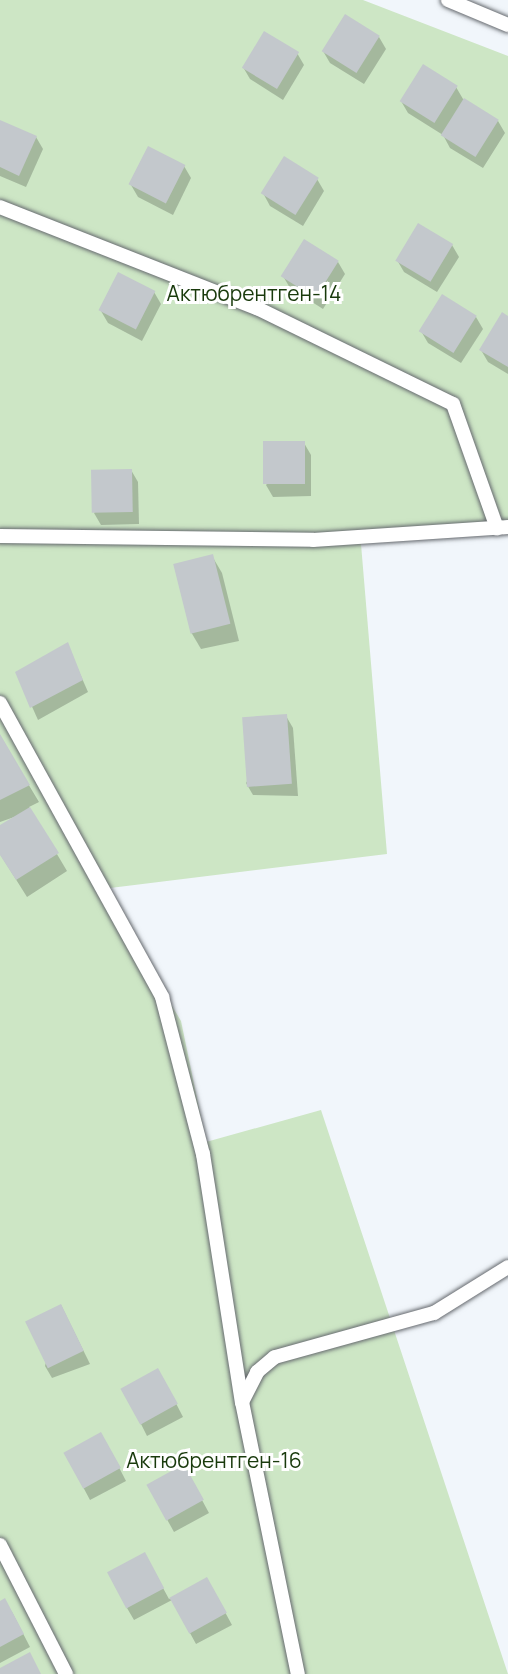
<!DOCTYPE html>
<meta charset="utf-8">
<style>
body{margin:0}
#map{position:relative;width:508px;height:1674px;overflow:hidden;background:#f1f6fb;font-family:Manrope,sans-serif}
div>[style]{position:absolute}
.green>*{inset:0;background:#cde6c5}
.shadow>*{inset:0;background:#0003}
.building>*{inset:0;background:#c3c8cc;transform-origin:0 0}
.roads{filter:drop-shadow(0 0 2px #666a6f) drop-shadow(0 0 2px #666a6f)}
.service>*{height:14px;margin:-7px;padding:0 7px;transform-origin:7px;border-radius:7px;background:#fff}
span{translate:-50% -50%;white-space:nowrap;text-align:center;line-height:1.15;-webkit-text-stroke:6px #fff;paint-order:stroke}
.park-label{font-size:21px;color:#193a0c}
</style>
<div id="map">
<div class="green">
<div style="clip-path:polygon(0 0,363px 0,508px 56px,508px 530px,361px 544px,387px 854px,102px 889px,181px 1021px,206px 1142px,321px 1110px,508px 1674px,0 1674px)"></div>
</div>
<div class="shadow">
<div style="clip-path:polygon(379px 37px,386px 49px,364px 84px,330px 63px,323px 51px)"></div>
<div style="clip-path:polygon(297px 53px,304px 65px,283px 100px,250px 79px,243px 67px)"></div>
<div style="clip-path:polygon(456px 87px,463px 99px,498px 121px,505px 133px,483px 168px,450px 148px,443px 135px,408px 113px,401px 101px)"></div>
<div style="clip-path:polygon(0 121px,36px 137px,43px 149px,26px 187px,0 176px)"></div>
<div style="clip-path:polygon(184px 166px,191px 178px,173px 215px,138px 197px,131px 185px)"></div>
<div style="clip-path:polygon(317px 179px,324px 191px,303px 226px,270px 206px,263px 193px)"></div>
<div style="clip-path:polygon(452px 245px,459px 257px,437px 292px,404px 272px,397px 260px)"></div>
<div style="clip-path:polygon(338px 262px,345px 274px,323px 309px,290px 288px,283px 276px)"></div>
<div style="clip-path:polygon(154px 292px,161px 304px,142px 341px,108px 323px,101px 311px)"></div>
<div style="clip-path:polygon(476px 317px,483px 329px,461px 363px,428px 343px,421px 331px)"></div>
<div style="clip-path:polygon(508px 318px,508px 374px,488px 362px,481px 350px)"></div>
<div style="clip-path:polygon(304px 443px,311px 455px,311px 496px,273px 497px,266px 485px)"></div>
<div style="clip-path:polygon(131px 470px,138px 482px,139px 524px,101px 525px,94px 513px)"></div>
<div style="clip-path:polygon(212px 556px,222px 573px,239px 641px,201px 649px,191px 632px)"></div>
<div style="clip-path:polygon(67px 644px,88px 692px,38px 720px,17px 673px)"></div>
<div style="clip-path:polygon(286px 716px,293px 728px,298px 796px,253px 795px,246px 783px)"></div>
<div style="clip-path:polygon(0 737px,39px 802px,29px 807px,67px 871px,27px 897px,0 854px,0 827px,20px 815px,0 822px)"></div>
<div style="clip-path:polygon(61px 1305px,90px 1364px,52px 1378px,45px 1366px)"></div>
<div style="clip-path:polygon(165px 1382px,183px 1417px,147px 1436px,141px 1424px)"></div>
<div style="clip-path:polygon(108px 1446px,126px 1481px,90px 1500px,65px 1453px)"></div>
<div style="clip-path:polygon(189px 1476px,209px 1513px,174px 1532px,148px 1485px)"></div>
<div style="clip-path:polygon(151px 1566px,169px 1599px,207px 1579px,232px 1625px,196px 1644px,172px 1600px,134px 1620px,127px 1608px)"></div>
<div style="clip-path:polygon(0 1603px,12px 1612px,30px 1647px,0 1663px)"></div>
</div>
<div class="building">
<div style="left:345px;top:14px;width:41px;height:44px;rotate:32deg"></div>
<div style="left:264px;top:31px;width:41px;height:43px;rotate:31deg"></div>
<div style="left:423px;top:64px;width:41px;height:44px;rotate:32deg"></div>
<div style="left:464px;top:98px;width:41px;height:44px;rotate:32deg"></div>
<div style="clip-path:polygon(0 120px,37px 136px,19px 176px,0 167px)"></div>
<div style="left:148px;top:146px;width:42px;height:43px;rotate:27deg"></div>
<div style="left:284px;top:156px;width:41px;height:44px;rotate:32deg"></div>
<div style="left:418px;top:223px;width:41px;height:44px;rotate:31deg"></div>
<div style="left:304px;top:239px;width:41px;height:44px;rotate:32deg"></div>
<div style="left:118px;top:272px;width:42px;height:43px;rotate:27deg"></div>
<div style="left:442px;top:294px;width:41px;height:44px;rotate:32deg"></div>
<div style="clip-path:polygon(502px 312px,508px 316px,508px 367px,479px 350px)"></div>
<div style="left:305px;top:441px;width:43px;height:42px;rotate:90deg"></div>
<div style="left:132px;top:469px;width:43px;height:41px;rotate:89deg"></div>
<div style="left:213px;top:554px;width:72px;height:41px;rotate:76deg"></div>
<div style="clip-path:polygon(68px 642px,83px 680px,30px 708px,15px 672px)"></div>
<div style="left:287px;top:714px;width:70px;height:45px;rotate:86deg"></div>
<div style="clip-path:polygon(0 734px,30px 785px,0 800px)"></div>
<div style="clip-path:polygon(30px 807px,59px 853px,16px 880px,0 855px,0 825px)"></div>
<div style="left:61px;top:1304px;width:52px;height:40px;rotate:64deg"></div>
<div style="left:158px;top:1368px;width:41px;height:43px;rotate:61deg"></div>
<div style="left:101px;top:1432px;width:41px;height:43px;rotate:61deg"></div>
<div style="left:184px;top:1464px;width:41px;height:43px;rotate:61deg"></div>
<div style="left:145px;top:1552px;width:41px;height:43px;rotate:62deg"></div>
<div style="left:207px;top:1577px;width:41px;height:43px;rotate:61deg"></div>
<div style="clip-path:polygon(5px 1598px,24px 1634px,0 1647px,0 1601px)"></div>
<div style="clip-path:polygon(30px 1652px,41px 1674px,0 1674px,0 1668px)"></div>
</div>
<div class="roads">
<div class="service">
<div style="left:448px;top:0;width:65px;rotate:22.6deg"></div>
<div style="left:0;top:207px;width:276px;rotate:21.5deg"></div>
<div style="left:257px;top:308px;width:218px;rotate:26.1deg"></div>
<div style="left:453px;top:404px;width:132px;rotate:70.5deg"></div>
<div style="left:0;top:536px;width:313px;rotate:0.7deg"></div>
<div style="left:313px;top:540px;width:195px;rotate:-3.8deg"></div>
<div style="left:0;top:703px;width:336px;rotate:61.1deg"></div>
<div style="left:162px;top:997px;width:162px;rotate:75.4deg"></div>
<div style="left:203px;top:1154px;width:251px;rotate:81.1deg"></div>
<div style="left:242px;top:1402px;width:278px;rotate:78.4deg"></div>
<div style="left:242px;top:1402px;width:34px;rotate:-63deg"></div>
<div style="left:257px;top:1372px;width:23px;rotate:-40deg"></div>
<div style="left:275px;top:1357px;width:165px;rotate:-15.5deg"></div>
<div style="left:434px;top:1313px;width:87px;rotate:-31.9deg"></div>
<div style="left:0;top:1545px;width:145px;rotate:62.9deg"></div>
</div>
</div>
<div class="park-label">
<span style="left:254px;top:293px">Актюбрентген-14</span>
<span style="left:214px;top:1460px">Актюбрентген-16</span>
</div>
</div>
